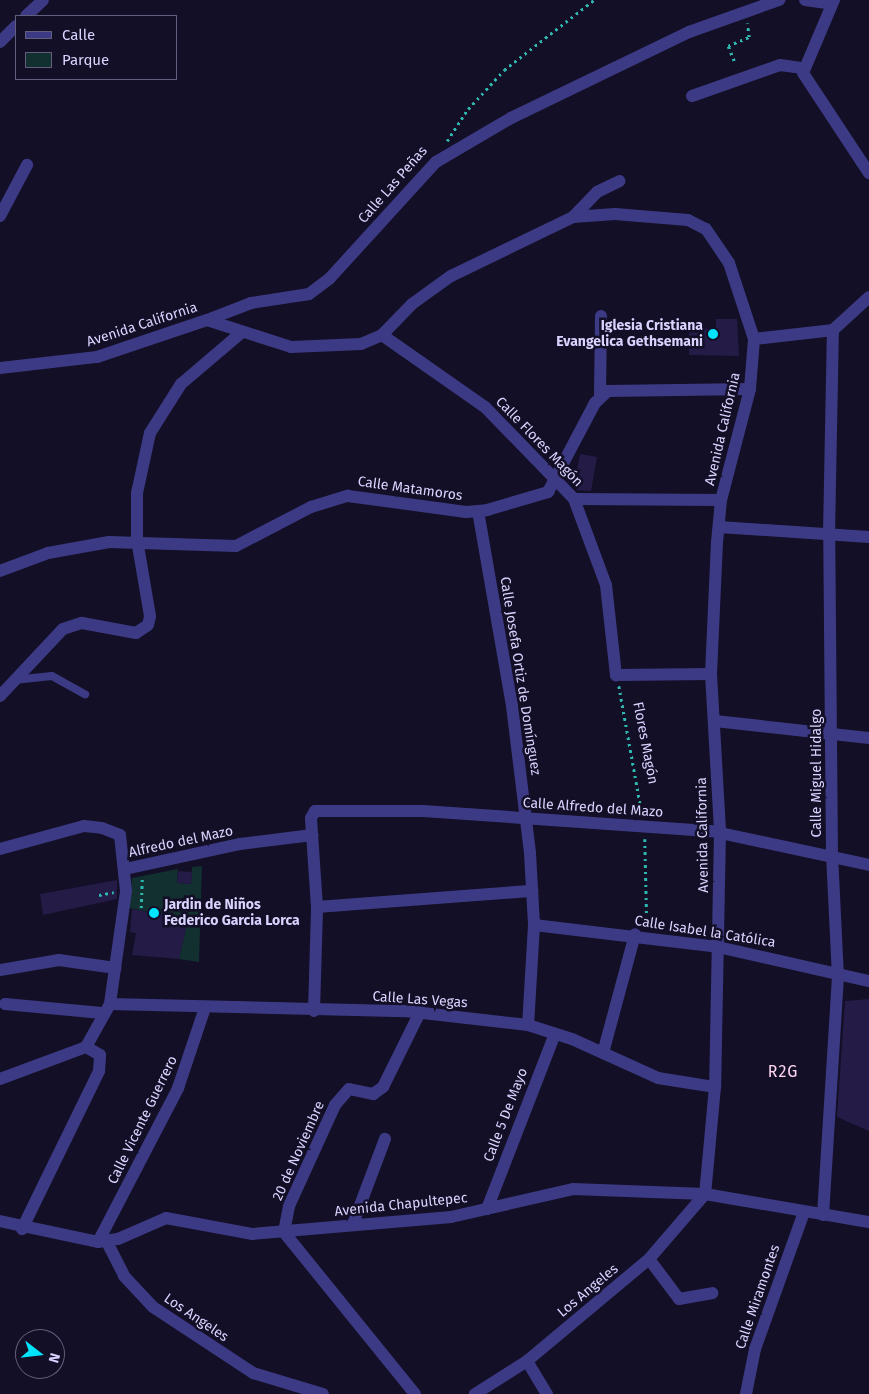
<!DOCTYPE html>
<meta charset="utf-8">
<style>
body{margin:0}
#map{position:relative;width:869px;height:1394px;overflow:hidden;background:#130f26;font-family:"Fira Sans",sans-serif}
div>[style]{position:absolute}
.green>*{inset:0;background:#12302f}
.building>*{inset:0;background:#241b47;transform-origin:0 0}
.path>*{height:2.5px;margin-top:-1.25px;transform-origin:0;background:repeating-linear-gradient(90deg,#2fb8b0 0 2.5px,transparent 0 6.5px)}
.lane>*{height:8px;margin:-4px;padding:0 4px;transform-origin:4px;border-radius:4px;background:#3d3a85}
.street>*{height:12px;margin:-6px;padding:0 6px;transform-origin:6px;border-radius:6px;background:#3d3a85}
.dots>*{width:14px;height:14px;translate:-50% -50%;box-sizing:border-box;border:2px solid #130f26;border-radius:50%}
span{translate:-50% -50%;white-space:nowrap;text-align:center;line-height:1.15;-webkit-text-stroke:5px #130f26;paint-order:stroke}
.street-label{font-size:14px;color:#d9d4ff}
.poi-label{font-size:14px;color:#d9d4ff;font-weight:700}
.right{translate:-100% -50%;text-align:right}
.left{translate:0 -50%;text-align:left}
.quarter-label{font-size:16px;color:#ffd6f0;letter-spacing:1px}
.legend{position:absolute;left:15px;top:15px;width:162px;height:65px;box-sizing:border-box;background:#130f26;border:1px solid #625e7d;margin:0;padding:6px 9px;list-style:none;font-size:15px;color:#d9d4ff}
.legend li{display:flex;align-items:center;gap:10px;height:25px}
.legend b{width:25px;border:1px solid #625e7d}
.north{position:absolute;left:15px;top:1329px;width:50px;height:50px;box-sizing:border-box;background:#130f26;border:1px solid #625e7d;border-radius:50%;rotate:106deg;font-size:14px;font-weight:700;line-height:20px;text-align:center;color:#d9d4ff}
.north::after{content:'';display:block;margin:auto;width:18px;height:22px;background:#00e5ff;clip-path:polygon(50% 0,100% 100%,50% 72%,0 100%)}
</style>
<div id="map">
<div class="green">
<div style="clip-path:polygon(202px 866px,199px 962px,179px 959px,188px 919px,129px 908px,132px 878px,178px 869px,177px 883px,191px 884px,192px 867px)"></div>
</div>
<div class="building">
<div style="clip-path:polygon(716px 319px,737px 319px,739px 356px,689px 355px,689px 330px,716px 328px)"></div>
<div style="clip-path:polygon(580px 454px,597px 457px,591px 491px,577px 490px,566px 480px,568px 473px,576px 475px)"></div>
<div style="left:178px;top:871px;width:14px;height:12px;rotate:4deg"></div>
<div style="clip-path:polygon(117px 880px,117px 899px,43px 915px,40px 894px)"></div>
<div style="clip-path:polygon(132px 909px,188px 919px,179px 959px,132px 955px,136px 933px,130px 932px)"></div>
<div style="clip-path:polygon(869px 999px,869px 1131px,837px 1117px,845px 1001px)"></div>
</div>
<div class="path">
<div style="left:734px;top:61px;width:16px;rotate:-112deg"></div>
<div style="left:728px;top:46px;width:23px;rotate:-23deg"></div>
<div style="left:749px;top:37px;width:14px;rotate:-98deg"></div>
<div style="left:447px;top:141px;width:38px;rotate:-57deg"></div>
<div style="left:468px;top:109px;width:53px;rotate:-47.3deg"></div>
<div style="left:504px;top:70px;width:114px;rotate:-37.9deg"></div>
<div style="left:619px;top:686px;width:130px;rotate:79.8deg"></div>
<div style="left:645px;top:839px;width:87px;rotate:88.7deg"></div>
<div style="left:99px;top:895px;width:15px;rotate:-11deg"></div>
<div style="left:141px;top:908px;width:30px;rotate:-88deg"></div>
</div>
<div class="lane">
<div style="left:14px;top:680px;width:38px;rotate:-6deg"></div>
<div style="left:52px;top:676px;width:38px;rotate:29deg"></div>
</div>
<div class="street">
<div style="left:805px;top:0;width:27px;rotate:8deg"></div>
<div style="left:834px;top:0;width:79px;rotate:113deg"></div>
<div style="left:803px;top:73px;width:120px;rotate:56.6deg"></div>
<div style="left:26px;top:16px;width:23px;rotate:-43deg"></div>
<div style="left:0;top:42px;width:23px;rotate:-45deg"></div>
<div style="left:692px;top:96px;width:93px;rotate:-19.4deg"></div>
<div style="left:780px;top:65px;width:21px;rotate:8deg"></div>
<div style="left:0;top:216px;width:58px;rotate:-62.1deg"></div>
<div style="left:573px;top:217px;width:35px;rotate:-46deg"></div>
<div style="left:597px;top:192px;width:25px;rotate:-26deg"></div>
<div style="left:207px;top:320px;width:47px;rotate:-21.1deg"></div>
<div style="left:251px;top:303px;width:59px;rotate:-8.8deg"></div>
<div style="left:309px;top:294px;width:26px;rotate:-37deg"></div>
<div style="left:330px;top:278px;width:157px;rotate:-47.6deg"></div>
<div style="left:436px;top:162px;width:87px;rotate:-30.4deg"></div>
<div style="left:511px;top:118px;width:198px;rotate:-25.8deg"></div>
<div style="left:689px;top:32px;width:96px;rotate:-19.6deg"></div>
<div style="left:382px;top:335px;width:126px;rotate:35deg"></div>
<div style="left:485px;top:407px;width:128px;rotate:45.9deg"></div>
<div style="left:574px;top:499px;width:92px;rotate:69.6deg"></div>
<div style="left:606px;top:585px;width:91px;rotate:83.7deg"></div>
<div style="left:616px;top:675px;width:95px;rotate:-0.6deg"></div>
<div style="left:754px;top:339px;width:80px;rotate:-6.5deg"></div>
<div style="left:833px;top:330px;width:49px;rotate:-42.5deg"></div>
<div style="left:0;top:368px;width:98px;rotate:-6.5deg"></div>
<div style="left:97px;top:357px;width:116px;rotate:-18.6deg"></div>
<div style="left:207px;top:320px;width:88px;rotate:17.8deg"></div>
<div style="left:291px;top:347px;width:70px;rotate:-2.5deg"></div>
<div style="left:361px;top:344px;width:23px;rotate:-23deg"></div>
<div style="left:382px;top:335px;width:43px;rotate:-45.9deg"></div>
<div style="left:412px;top:304px;width:48px;rotate:-35.7deg"></div>
<div style="left:451px;top:276px;width:136px;rotate:-25.8deg"></div>
<div style="left:573px;top:217px;width:42px;rotate:-4.1deg"></div>
<div style="left:615px;top:214px;width:73px;rotate:4.7deg"></div>
<div style="left:688px;top:220px;width:20px;rotate:27deg"></div>
<div style="left:706px;top:229px;width:41px;rotate:55.9deg"></div>
<div style="left:729px;top:263px;width:80px;rotate:71.8deg"></div>
<div style="left:754px;top:339px;width:50px;rotate:94.6deg"></div>
<div style="left:750px;top:389px;width:115px;rotate:104.6deg"></div>
<div style="left:721px;top:500px;width:42px;rotate:95.4deg"></div>
<div style="left:717px;top:542px;width:132px;rotate:92.6deg"></div>
<div style="left:711px;top:674px;width:158px;rotate:86.7deg"></div>
<div style="left:720px;top:832px;width:255px;rotate:91.1deg"></div>
<div style="left:715px;top:1087px;width:107px;rotate:95.3deg"></div>
<div style="left:705px;top:1194px;width:86px;rotate:130.7deg"></div>
<div style="left:649px;top:1259px;width:159px;rotate:140.1deg"></div>
<div style="left:527px;top:1361px;width:62px;rotate:147.6deg"></div>
<div style="left:600px;top:397px;width:81px;rotate:-89.3deg"></div>
<div style="left:574px;top:499px;width:147px;rotate:0.4deg"></div>
<div style="left:478px;top:511px;width:198px;rotate:80.1deg"></div>
<div style="left:512px;top:706px;width:148px;rotate:83deg"></div>
<div style="left:530px;top:853px;width:72px;rotate:86.8deg"></div>
<div style="left:534px;top:925px;width:100px;rotate:93.4deg"></div>
<div style="left:719px;top:527px;width:150px;rotate:3.8deg"></div>
<div style="left:0;top:571px;width:51px;rotate:-20.6deg"></div>
<div style="left:48px;top:553px;width:62px;rotate:-10.2deg"></div>
<div style="left:109px;top:542px;width:127px;rotate:1.8deg"></div>
<div style="left:236px;top:546px;width:85px;rotate:-27.5deg"></div>
<div style="left:311px;top:507px;width:39px;rotate:-17deg"></div>
<div style="left:348px;top:496px;width:119px;rotate:7.7deg"></div>
<div style="left:466px;top:512px;width:21px;rotate:-5deg"></div>
<div style="left:487px;top:510px;width:64px;rotate:-16.4deg"></div>
<div style="left:548px;top:492px;width:101px;rotate:-62.2deg"></div>
<div style="left:595px;top:403px;width:18px;rotate:-43deg"></div>
<div style="left:608px;top:391px;width:142px;rotate:-0.8deg"></div>
<div style="left:0;top:696px;width:92px;rotate:-46.8deg"></div>
<div style="left:63px;top:629px;width:20px;rotate:-18deg"></div>
<div style="left:82px;top:623px;width:55px;rotate:10.5deg"></div>
<div style="left:136px;top:633px;width:14px;rotate:-34deg"></div>
<div style="left:148px;top:625px;width:9px;rotate:-77deg"></div>
<div style="left:150px;top:616px;width:77px;rotate:-99.7deg"></div>
<div style="left:137px;top:540px;width:47px;rotate:-90deg"></div>
<div style="left:137px;top:493px;width:61px;rotate:-77.8deg"></div>
<div style="left:150px;top:433px;width:58px;rotate:-57.7deg"></div>
<div style="left:181px;top:384px;width:80px;rotate:-40.4deg"></div>
<div style="left:715px;top:721px;width:155px;rotate:6.3deg"></div>
<div style="left:0;top:849px;width:87px;rotate:-15.3deg"></div>
<div style="left:84px;top:826px;width:18px;rotate:6deg"></div>
<div style="left:102px;top:828px;width:19px;rotate:21deg"></div>
<div style="left:120px;top:835px;width:56px;rotate:83.9deg"></div>
<div style="left:126px;top:891px;width:114px;rotate:98.1deg"></div>
<div style="left:110px;top:1004px;width:49px;rotate:119.2deg"></div>
<div style="left:86px;top:1047px;width:92px;rotate:159.6deg"></div>
<div style="left:125px;top:869px;width:118px;rotate:-12.3deg"></div>
<div style="left:240px;top:844px;width:73px;rotate:-7.1deg"></div>
<div style="left:317px;top:907px;width:216px;rotate:-4.3deg"></div>
<div style="left:534px;top:925px;width:185px;rotate:6.8deg"></div>
<div style="left:718px;top:947px;width:155px;rotate:12.7deg"></div>
<div style="left:0;top:970px;width:60px;rotate:-9.6deg"></div>
<div style="left:59px;top:960px;width:57px;rotate:8.1deg"></div>
<div style="left:5px;top:1004px;width:97px;rotate:5.3deg"></div>
<div style="left:110px;top:1004px;width:295px;rotate:1.4deg"></div>
<div style="left:405px;top:1011px;width:124px;rotate:6.5deg"></div>
<div style="left:528px;top:1025px;width:46px;rotate:17.7deg"></div>
<div style="left:572px;top:1039px;width:94px;rotate:24.4deg"></div>
<div style="left:658px;top:1078px;width:58px;rotate:9deg"></div>
<div style="left:314px;top:1011px;width:104px;rotate:-88.3deg"></div>
<div style="left:317px;top:907px;width:89px;rotate:-93.9deg"></div>
<div style="left:311px;top:818px;width:8px;rotate:-60deg"></div>
<div style="left:315px;top:811px;width:108px"></div>
<div style="left:423px;top:811px;width:289px;rotate:4deg"></div>
<div style="left:711px;top:831px;width:162px;rotate:12.1deg"></div>
<div style="left:603px;top:1053px;width:123px;rotate:-74.9deg"></div>
<div style="left:487px;top:1209px;width:188px;rotate:-68.8deg"></div>
<div style="left:823px;top:1215px;width:238px;rotate:-86.4deg"></div>
<div style="left:838px;top:977px;width:122px;rotate:-92.8deg"></div>
<div style="left:832px;top:855px;width:321px;rotate:-90.5deg"></div>
<div style="left:829px;top:534px;width:204px;rotate:-88.9deg"></div>
<div style="left:0;top:1221px;width:100px;rotate:12.1deg"></div>
<div style="left:98px;top:1242px;width:20px;rotate:-9deg"></div>
<div style="left:118px;top:1239px;width:52px;rotate:-23.6deg"></div>
<div style="left:166px;top:1218px;width:87px;rotate:10.5deg"></div>
<div style="left:252px;top:1234px;width:200px;rotate:-4.9deg"></div>
<div style="left:451px;top:1217px;width:125px;rotate:-12.9deg"></div>
<div style="left:573px;top:1189px;width:132px;rotate:2.2deg"></div>
<div style="left:705px;top:1194px;width:166px;rotate:9.7deg"></div>
<div style="left:353px;top:1224px;width:91px;rotate:-69.4deg"></div>
<div style="left:22px;top:1229px;width:176px;rotate:-64deg"></div>
<div style="left:99px;top:1071px;width:16px;rotate:-86deg"></div>
<div style="left:100px;top:1055px;width:16px;rotate:-150deg"></div>
<div style="left:98px;top:1242px;width:174px;rotate:-62.5deg"></div>
<div style="left:178px;top:1088px;width:84px;rotate:-71.4deg"></div>
<div style="left:107px;top:1242px;width:38px;rotate:63deg"></div>
<div style="left:124px;top:1276px;width:42px;rotate:46.9deg"></div>
<div style="left:153px;top:1307px;width:120px;rotate:33.4deg"></div>
<div style="left:253px;top:1373px;width:73px;rotate:16.7deg"></div>
<div style="left:649px;top:1259px;width:50px;rotate:53.1deg"></div>
<div style="left:679px;top:1299px;width:34px;rotate:-10deg"></div>
<div style="left:527px;top:1361px;width:39px;rotate:59deg"></div>
<div style="left:415px;top:1394px;width:208px;rotate:-129deg"></div>
<div style="left:284px;top:1232px;width:26px;rotate:-79deg"></div>
<div style="left:289px;top:1206px;width:111px;rotate:-65.5deg"></div>
<div style="left:335px;top:1105px;width:21px;rotate:-49deg"></div>
<div style="left:349px;top:1089px;width:25px;rotate:12deg"></div>
<div style="left:373px;top:1094px;width:12px;rotate:-35deg"></div>
<div style="left:383px;top:1087px;width:84px;rotate:-63.7deg"></div>
<div style="left:746px;top:1394px;width:46px;rotate:-78.7deg"></div>
<div style="left:755px;top:1349px;width:145px;rotate:-70.3deg"></div>
</div>
<div class="dots">
<div style="left:713px;top:334px;background:#00e5ff"></div>
<div style="left:154px;top:913px;background:#00e5ff"></div>
</div>
<div class="street-label">
<span style="left:393px;top:185px;rotate:-49deg">Calle Las Peñas</span>
<span style="left:142px;top:325px;rotate:-18deg">Avenida California</span>
<span style="left:723px;top:429px;rotate:-77deg">Avenida California</span>
<span style="left:539px;top:442px;rotate:46deg">Calle Flores Magón</span>
<span style="left:410px;top:489px;rotate:8deg">Calle Matamoros</span>
<span style="left:520px;top:676px;rotate:81deg">Calle Josefa Ortiz de Domínguez</span>
<span style="left:645px;top:743px;rotate:79deg">Flores Magón</span>
<span style="left:817px;top:773px;rotate:-90deg">Calle Miguel Hidalgo</span>
<span style="left:593px;top:808px;rotate:4deg">Calle Alfredo del Mazo</span>
<span style="left:703px;top:835px;rotate:-91deg">Avenida California</span>
<span style="left:181px;top:842px;rotate:-12deg">Alfredo del Mazo</span>
<span style="left:705px;top:932px;rotate:9deg">Calle Isabel la Católica</span>
<span style="left:420px;top:1000px;rotate:4deg">Calle Las Vegas</span>
<span style="left:506px;top:1115px;rotate:-69deg">Calle 5 De Mayo</span>
<span style="left:143px;top:1120px;rotate:-64deg">Calle Vicente Guerrero</span>
<span style="left:299px;top:1151px;rotate:-66deg">20 de Noviembre</span>
<span style="left:401px;top:1205px;rotate:-6deg">Avenida Chapultepec</span>
<span style="left:588px;top:1291px;rotate:-40deg">Los Angeles</span>
<span style="left:758px;top:1297px;rotate:-71deg">Calle Miramontes</span>
<span style="left:196px;top:1318px;rotate:34deg">Los Angeles</span>
</div>
<div class="poi-label">
<span class="right" style="left:703px;top:334px">Iglesia Cristiana<br>Evangelica Gethsemani</span>
<span class="left" style="left:164px;top:913px">Jardin de Niños<br>Federico Garcia Lorca</span>
</div>
<div class="quarter-label">
<span style="left:783px;top:1072px">R2G</span>
</div>
<ul class="legend">
<li><b style="height:6px;background:#3d3a85"></b>Calle</li>
<li><b style="height:14px;background:#12302f"></b>Parque</li>
</ul>
<div class="north">N</div>
</div>
